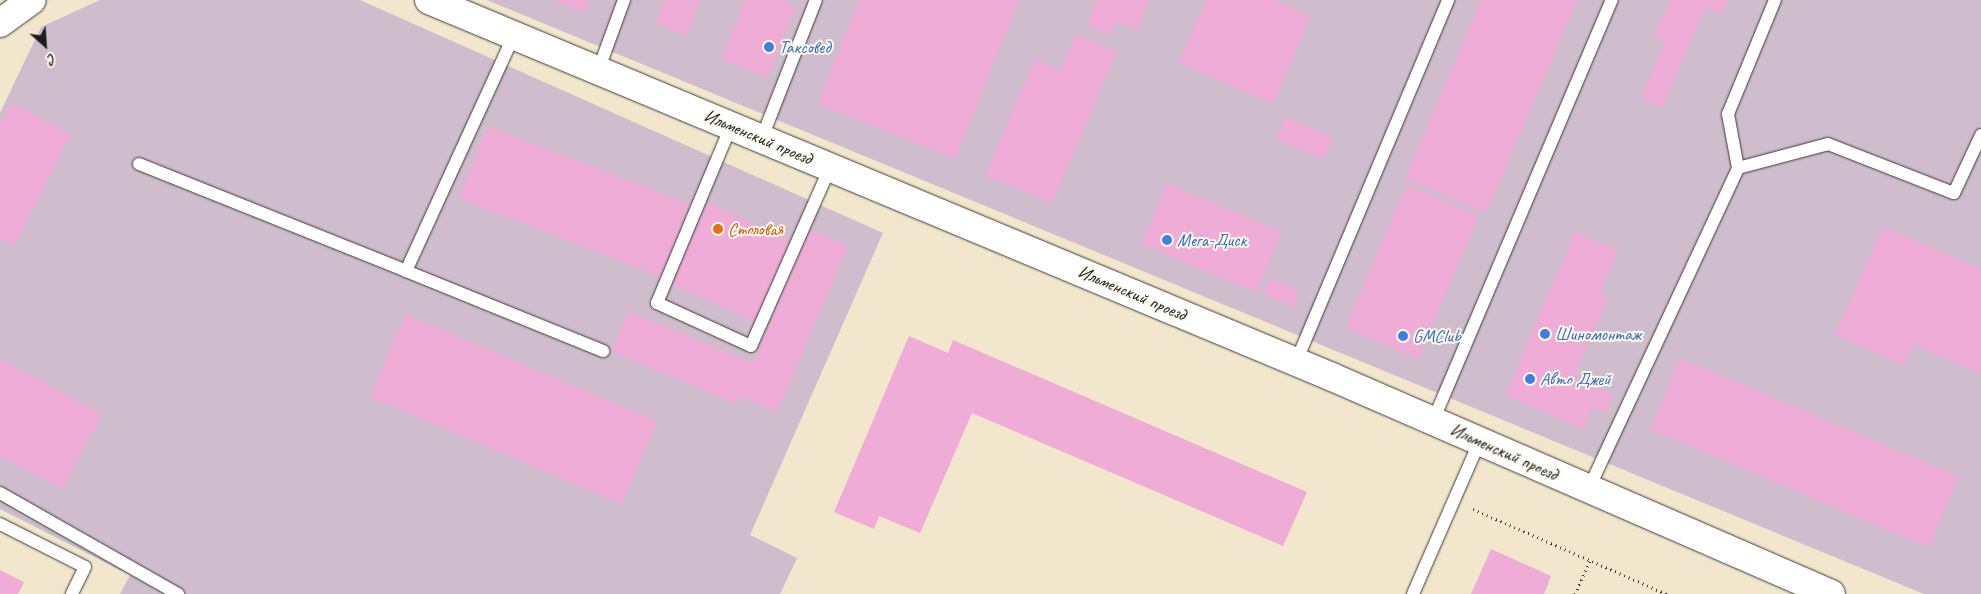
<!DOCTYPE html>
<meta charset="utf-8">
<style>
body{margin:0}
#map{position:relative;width:1981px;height:594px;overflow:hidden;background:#f2e6cc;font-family:Caveat,sans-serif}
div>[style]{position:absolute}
.industrial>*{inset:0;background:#cfbdce}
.building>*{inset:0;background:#efacd7;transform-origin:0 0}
.path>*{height:3px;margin-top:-1.5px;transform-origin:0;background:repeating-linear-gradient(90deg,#3c3a36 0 1px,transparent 0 5px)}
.roads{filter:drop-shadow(0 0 1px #3c3a36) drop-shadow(0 0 1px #3c3a36)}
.service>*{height:12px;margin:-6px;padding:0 6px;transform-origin:6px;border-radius:6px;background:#fff}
.tertiary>*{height:28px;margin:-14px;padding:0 14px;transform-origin:14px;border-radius:14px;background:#fff}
.dots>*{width:14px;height:14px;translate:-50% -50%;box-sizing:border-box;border:2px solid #fbf7ec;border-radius:50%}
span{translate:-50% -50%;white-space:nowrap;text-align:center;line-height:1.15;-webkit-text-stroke:4px #fbf7ec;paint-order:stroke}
.shop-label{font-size:18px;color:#366cbe}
.left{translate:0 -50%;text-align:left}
.street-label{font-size:18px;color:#1c1c1c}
.food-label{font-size:18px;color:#c56008}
.north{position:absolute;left:20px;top:20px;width:50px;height:50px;-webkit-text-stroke:4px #fbf7ec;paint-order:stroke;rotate:154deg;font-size:14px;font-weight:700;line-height:20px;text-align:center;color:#1c1c1c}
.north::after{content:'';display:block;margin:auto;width:18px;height:22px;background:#1c1c1c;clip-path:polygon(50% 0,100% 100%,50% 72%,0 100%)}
</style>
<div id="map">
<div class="industrial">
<div style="clip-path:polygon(100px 0,360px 0,883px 233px,750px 535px,797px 558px,780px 594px,120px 594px,130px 575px,0 509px,0 113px,41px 27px)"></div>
<div style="clip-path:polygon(487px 0,1981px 0,1981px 594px,1924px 594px)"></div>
</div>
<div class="building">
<div style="clip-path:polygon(552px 0,590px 0,585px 13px)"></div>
<div style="clip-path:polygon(665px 0,700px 0,687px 35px,656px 23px)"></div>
<div style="clip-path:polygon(745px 0,782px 0,796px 6px,767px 78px,721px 59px)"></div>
<div style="clip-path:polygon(859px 0,1019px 0,955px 159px,818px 104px)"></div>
<div style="clip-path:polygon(1097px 0,1149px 0,1136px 30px,1117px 21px,1110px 35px,1087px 25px)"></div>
<div style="clip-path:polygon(1206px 0,1275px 0,1311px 16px,1273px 104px,1179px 63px)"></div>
<div style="clip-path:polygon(1481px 0,1577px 0,1486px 213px,1405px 178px)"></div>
<div style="clip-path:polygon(1670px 0,1728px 0,1722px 15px,1705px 8px,1662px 108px,1641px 98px,1665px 42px,1654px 37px)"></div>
<div style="clip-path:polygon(1076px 34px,1117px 52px,1052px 203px,985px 175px,1035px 59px,1060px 70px)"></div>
<div style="clip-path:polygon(11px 103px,71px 134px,15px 245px,0 238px,0 125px)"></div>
<div style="left:1285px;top:117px;width:52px;height:24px;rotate:23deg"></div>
<div style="left:487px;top:126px;width:217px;height:78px;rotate:21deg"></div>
<div style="left:1167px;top:183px;width:125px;height:66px;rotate:23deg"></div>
<div style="left:1406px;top:185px;width:79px;height:155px;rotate:23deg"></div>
<div style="left:708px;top:202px;width:94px;height:89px;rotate:25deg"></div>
<div style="clip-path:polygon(1883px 226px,1981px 269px,1981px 374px,1913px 344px,1904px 365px,1835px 335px)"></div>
<div style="clip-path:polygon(810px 230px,848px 246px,777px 412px,739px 396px,736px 403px,612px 352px,628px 311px,753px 363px)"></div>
<div style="clip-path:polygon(1575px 232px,1618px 250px,1599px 295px,1608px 298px,1574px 377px,1614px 394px,1606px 413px,1592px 407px,1583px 429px,1505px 395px)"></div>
<div style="left:1270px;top:278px;width:32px;height:17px;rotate:24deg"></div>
<div style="left:405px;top:314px;width:274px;height:90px;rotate:23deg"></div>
<div style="clip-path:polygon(909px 336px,948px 353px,953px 340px,1307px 492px,1283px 546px,972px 413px,920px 533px,879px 516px,874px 529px,834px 512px)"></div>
<div style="left:1680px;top:358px;width:303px;height:77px;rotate:23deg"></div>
<div style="clip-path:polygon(0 359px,102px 414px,62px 489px,0 456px)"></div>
<div style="clip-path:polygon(1491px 549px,1551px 576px,1544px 594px,1471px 594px)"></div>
<div style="clip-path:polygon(0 570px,24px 582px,18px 594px,0 594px)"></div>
</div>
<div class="path">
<div style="left:1473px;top:509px;width:212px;rotate:23.7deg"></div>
<div style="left:1575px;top:594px;width:37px;rotate:-66deg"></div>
</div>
<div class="roads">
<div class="service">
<div style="left:598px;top:71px;width:76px;rotate:-69.9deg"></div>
<div style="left:731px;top:126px;width:192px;rotate:112.7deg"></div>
<div style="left:657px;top:303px;width:103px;rotate:24.6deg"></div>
<div style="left:751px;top:346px;width:195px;rotate:-66.1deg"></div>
<div style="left:761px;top:140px;width:150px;rotate:-68.6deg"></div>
<div style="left:139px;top:164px;width:288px;rotate:21.8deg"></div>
<div style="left:406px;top:271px;width:260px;rotate:-65.4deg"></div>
<div style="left:1738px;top:168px;width:55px;rotate:-100.5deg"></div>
<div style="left:1728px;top:114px;width:123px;rotate:-67.6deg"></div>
<div style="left:406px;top:271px;width:213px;rotate:22.1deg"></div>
<div style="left:1296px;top:362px;width:393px;rotate:-67.2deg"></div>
<div style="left:1433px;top:421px;width:457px;rotate:-67deg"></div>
<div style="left:1589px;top:488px;width:353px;rotate:-65deg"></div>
<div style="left:1738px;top:168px;width:93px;rotate:-14.9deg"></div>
<div style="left:1828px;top:144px;width:135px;rotate:21.3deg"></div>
<div style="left:1954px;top:193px;width:64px;rotate:-65deg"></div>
<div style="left:0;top:493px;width:205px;rotate:29.6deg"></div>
<div style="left:0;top:524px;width:95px;rotate:26.8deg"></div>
<div style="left:85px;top:567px;width:30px;rotate:116deg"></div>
<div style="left:1413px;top:594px;width:167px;rotate:-66.4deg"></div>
</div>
<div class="tertiary">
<div style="left:429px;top:0;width:979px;rotate:22.66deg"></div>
<div style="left:1332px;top:377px;width:544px;rotate:23.5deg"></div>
<div style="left:0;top:23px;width:39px;rotate:-36deg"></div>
</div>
</div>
<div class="dots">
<div style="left:769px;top:47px;background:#3f7fe0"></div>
<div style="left:718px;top:229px;background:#e8710a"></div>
<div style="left:1167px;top:240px;background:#3f7fe0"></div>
<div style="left:1545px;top:334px;background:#3f7fe0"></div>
<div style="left:1403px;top:336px;background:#3f7fe0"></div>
<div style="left:1530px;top:379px;background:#3f7fe0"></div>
</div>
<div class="shop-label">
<span class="left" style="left:779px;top:47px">Таксовед</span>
<span class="left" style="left:1177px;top:240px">Мега-Диск</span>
<span class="left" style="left:1555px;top:334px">Шиномонтаж</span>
<span class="left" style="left:1413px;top:336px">GMClub</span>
<span class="left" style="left:1540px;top:379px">Авто Джей</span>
</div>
<div class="street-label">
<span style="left:758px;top:137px;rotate:23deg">Ильменский проезд</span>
<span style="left:1132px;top:293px;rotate:23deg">Ильменский проезд</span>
<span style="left:1504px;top:452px;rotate:24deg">Ильменский проезд</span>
</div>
<div class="food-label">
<span class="left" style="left:728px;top:229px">Столовая</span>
</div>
<div class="north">С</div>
</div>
